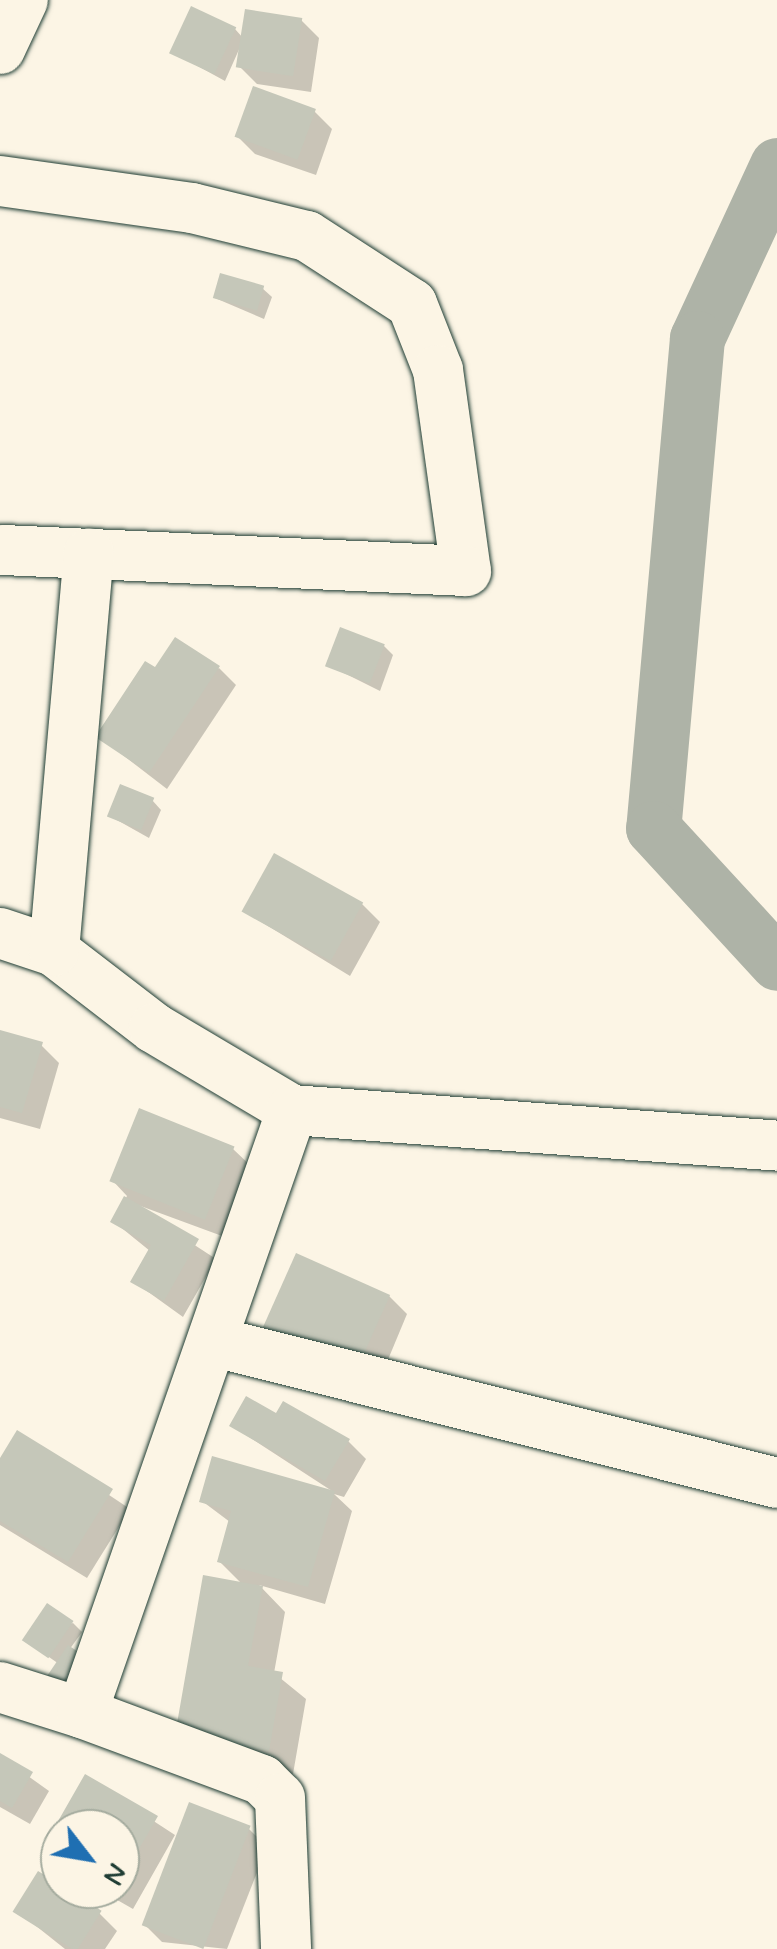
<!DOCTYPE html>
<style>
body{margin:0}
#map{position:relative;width:777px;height:1949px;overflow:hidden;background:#fcf5e5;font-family:Mynerve,sans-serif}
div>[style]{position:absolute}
.shadow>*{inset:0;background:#0003}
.canal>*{height:55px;margin:-27.5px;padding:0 27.5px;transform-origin:27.5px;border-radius:27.5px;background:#aeb3a7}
.building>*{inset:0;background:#c5c7b9;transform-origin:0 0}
.roads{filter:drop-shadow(0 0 2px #1f3d34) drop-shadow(0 0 2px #1f3d34)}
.street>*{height:50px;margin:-25px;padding:0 25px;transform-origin:25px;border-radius:25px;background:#fcf5e5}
span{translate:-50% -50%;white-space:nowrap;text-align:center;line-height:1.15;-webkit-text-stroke:8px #fcf5e5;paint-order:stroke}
.north{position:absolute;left:40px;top:1809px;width:100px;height:100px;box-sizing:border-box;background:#fcf5e5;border:2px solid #a4ab9e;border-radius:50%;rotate:121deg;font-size:28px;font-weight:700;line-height:40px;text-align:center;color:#1f3d34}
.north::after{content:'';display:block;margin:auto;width:35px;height:45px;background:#1f6fb2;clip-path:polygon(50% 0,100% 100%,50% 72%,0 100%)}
</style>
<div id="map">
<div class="shadow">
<div style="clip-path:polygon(301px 20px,319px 38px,311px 92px,257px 84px,239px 66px,241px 45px,225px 81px,172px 52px,235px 29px,243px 38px)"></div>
<div style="clip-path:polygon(314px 111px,332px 129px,316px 175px,255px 154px,237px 136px)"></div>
<div style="clip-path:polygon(262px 288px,272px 297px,264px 319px,215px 298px)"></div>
<div style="clip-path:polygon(384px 646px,393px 655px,380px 691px,328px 665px)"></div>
<div style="clip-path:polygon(219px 668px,236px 685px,167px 789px,98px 736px)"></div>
<div style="clip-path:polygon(152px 800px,161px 810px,149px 838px,108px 815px)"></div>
<div style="clip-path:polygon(362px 904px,380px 922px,350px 976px,245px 912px)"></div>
<div style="clip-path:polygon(0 1032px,41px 1045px,59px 1063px,40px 1129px,0 1118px)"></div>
<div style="clip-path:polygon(233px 1149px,251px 1166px,222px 1236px,127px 1201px,216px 1259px,183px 1317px,133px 1281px,150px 1251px,113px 1221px,127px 1196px,112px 1180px)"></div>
<div style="clip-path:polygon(297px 1257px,389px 1296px,407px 1314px,377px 1386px)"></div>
<div style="clip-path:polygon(277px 1417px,348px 1441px,366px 1459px,344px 1497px,334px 1494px,352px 1511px,325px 1604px,259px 1585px,285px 1612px,274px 1673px,306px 1699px,293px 1774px,202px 1758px,243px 1585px,219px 1561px,230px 1522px,202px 1501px,332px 1491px,232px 1426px)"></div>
<div style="clip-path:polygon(18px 1434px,130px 1509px,87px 1578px,0 1525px,0 1463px)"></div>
<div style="clip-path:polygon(73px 1623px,82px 1632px,59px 1664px,26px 1641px)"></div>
<div style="clip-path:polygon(0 1756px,49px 1791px,30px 1824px,0 1807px)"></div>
<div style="clip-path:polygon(86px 1777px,175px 1835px,133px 1909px,98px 1889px,120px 1889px,120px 1829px,60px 1829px,60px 1866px,44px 1850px)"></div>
<div style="clip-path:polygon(249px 1829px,267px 1847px,227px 1949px,162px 1942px,144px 1924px)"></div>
<div style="clip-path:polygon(16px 1910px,99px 1913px,117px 1931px,105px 1949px,65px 1949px)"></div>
</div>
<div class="canal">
<div style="left:777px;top:165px;width:191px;rotate:114.8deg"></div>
<div style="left:697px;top:338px;width:492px;rotate:95.1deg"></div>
<div style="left:653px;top:828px;width:183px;rotate:47.4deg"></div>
</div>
<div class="building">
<div style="left:191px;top:6px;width:50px;height:52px;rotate:25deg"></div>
<div style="left:245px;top:9px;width:58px;height:59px;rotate:9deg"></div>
<div style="left:253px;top:86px;width:67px;height:54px;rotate:20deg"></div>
<div style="left:220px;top:273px;width:46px;height:26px;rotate:16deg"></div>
<div style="left:340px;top:627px;width:48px;height:42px;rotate:21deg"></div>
<div style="clip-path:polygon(175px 637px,220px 666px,149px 773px,95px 737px,145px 661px,155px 667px)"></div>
<div style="left:120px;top:784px;width:37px;height:35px;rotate:22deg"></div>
<div style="left:274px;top:853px;width:102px;height:67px;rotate:29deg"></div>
<div style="clip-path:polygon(0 1030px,43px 1042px,22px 1113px,0 1107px)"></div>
<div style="left:139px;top:1108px;width:103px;height:79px;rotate:22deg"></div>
<div style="clip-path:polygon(124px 1196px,199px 1239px,164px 1301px,130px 1282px,151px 1245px,110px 1222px)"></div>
<div style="left:296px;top:1253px;width:103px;height:84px;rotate:24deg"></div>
<div style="clip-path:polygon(246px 1396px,276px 1413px,283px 1401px,350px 1439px,325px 1481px,229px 1426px)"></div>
<div style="clip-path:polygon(17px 1430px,113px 1489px,68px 1562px,0 1521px,0 1458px)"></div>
<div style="clip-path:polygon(212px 1456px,335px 1491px,308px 1587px,217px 1562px,231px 1511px,199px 1502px)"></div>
<div style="clip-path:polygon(203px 1575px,263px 1586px,248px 1666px,283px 1672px,269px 1751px,175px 1735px)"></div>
<div style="left:47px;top:1603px;width:32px;height:45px;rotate:34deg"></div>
<div style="left:68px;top:1645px;width:32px;height:45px;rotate:34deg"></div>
<div style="clip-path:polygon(0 1753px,33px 1772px,12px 1808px,0 1801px)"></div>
<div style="clip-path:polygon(85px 1774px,158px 1816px,120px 1882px,120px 1829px,60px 1829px,60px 1862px,41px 1851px)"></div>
<div style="left:189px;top:1802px;width:66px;height:132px;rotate:21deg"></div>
<div style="left:38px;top:1871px;width:75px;height:48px;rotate:32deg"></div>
</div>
<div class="roads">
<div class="street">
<div style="left:0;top:49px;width:54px;rotate:-64.9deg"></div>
<div style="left:0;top:181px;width:194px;rotate:8deg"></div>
<div style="left:192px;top:208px;width:118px;rotate:13.7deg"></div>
<div style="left:307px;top:236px;width:125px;rotate:32.9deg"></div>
<div style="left:412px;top:304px;width:71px;rotate:68.5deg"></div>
<div style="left:438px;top:370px;width:203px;rotate:82.1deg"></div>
<div style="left:466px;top:571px;width:466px;rotate:-177.4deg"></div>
<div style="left:0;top:933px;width:57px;rotate:18.4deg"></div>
<div style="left:54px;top:951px;width:126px;rotate:37.6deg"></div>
<div style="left:154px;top:1028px;width:161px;rotate:30.7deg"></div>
<div style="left:292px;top:1110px;width:486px;rotate:4.2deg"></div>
<div style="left:54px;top:951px;width:399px;rotate:-85deg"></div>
<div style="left:215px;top:1342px;width:579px;rotate:14.08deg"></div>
<div style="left:0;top:1687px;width:86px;rotate:17.6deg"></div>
<div style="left:82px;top:1713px;width:639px;rotate:-70.8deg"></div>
<div style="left:82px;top:1713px;width:192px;rotate:20.4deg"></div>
<div style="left:262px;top:1780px;width:25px;rotate:45deg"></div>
<div style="left:280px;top:1798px;width:151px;rotate:87.7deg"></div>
</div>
</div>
<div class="north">N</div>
</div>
